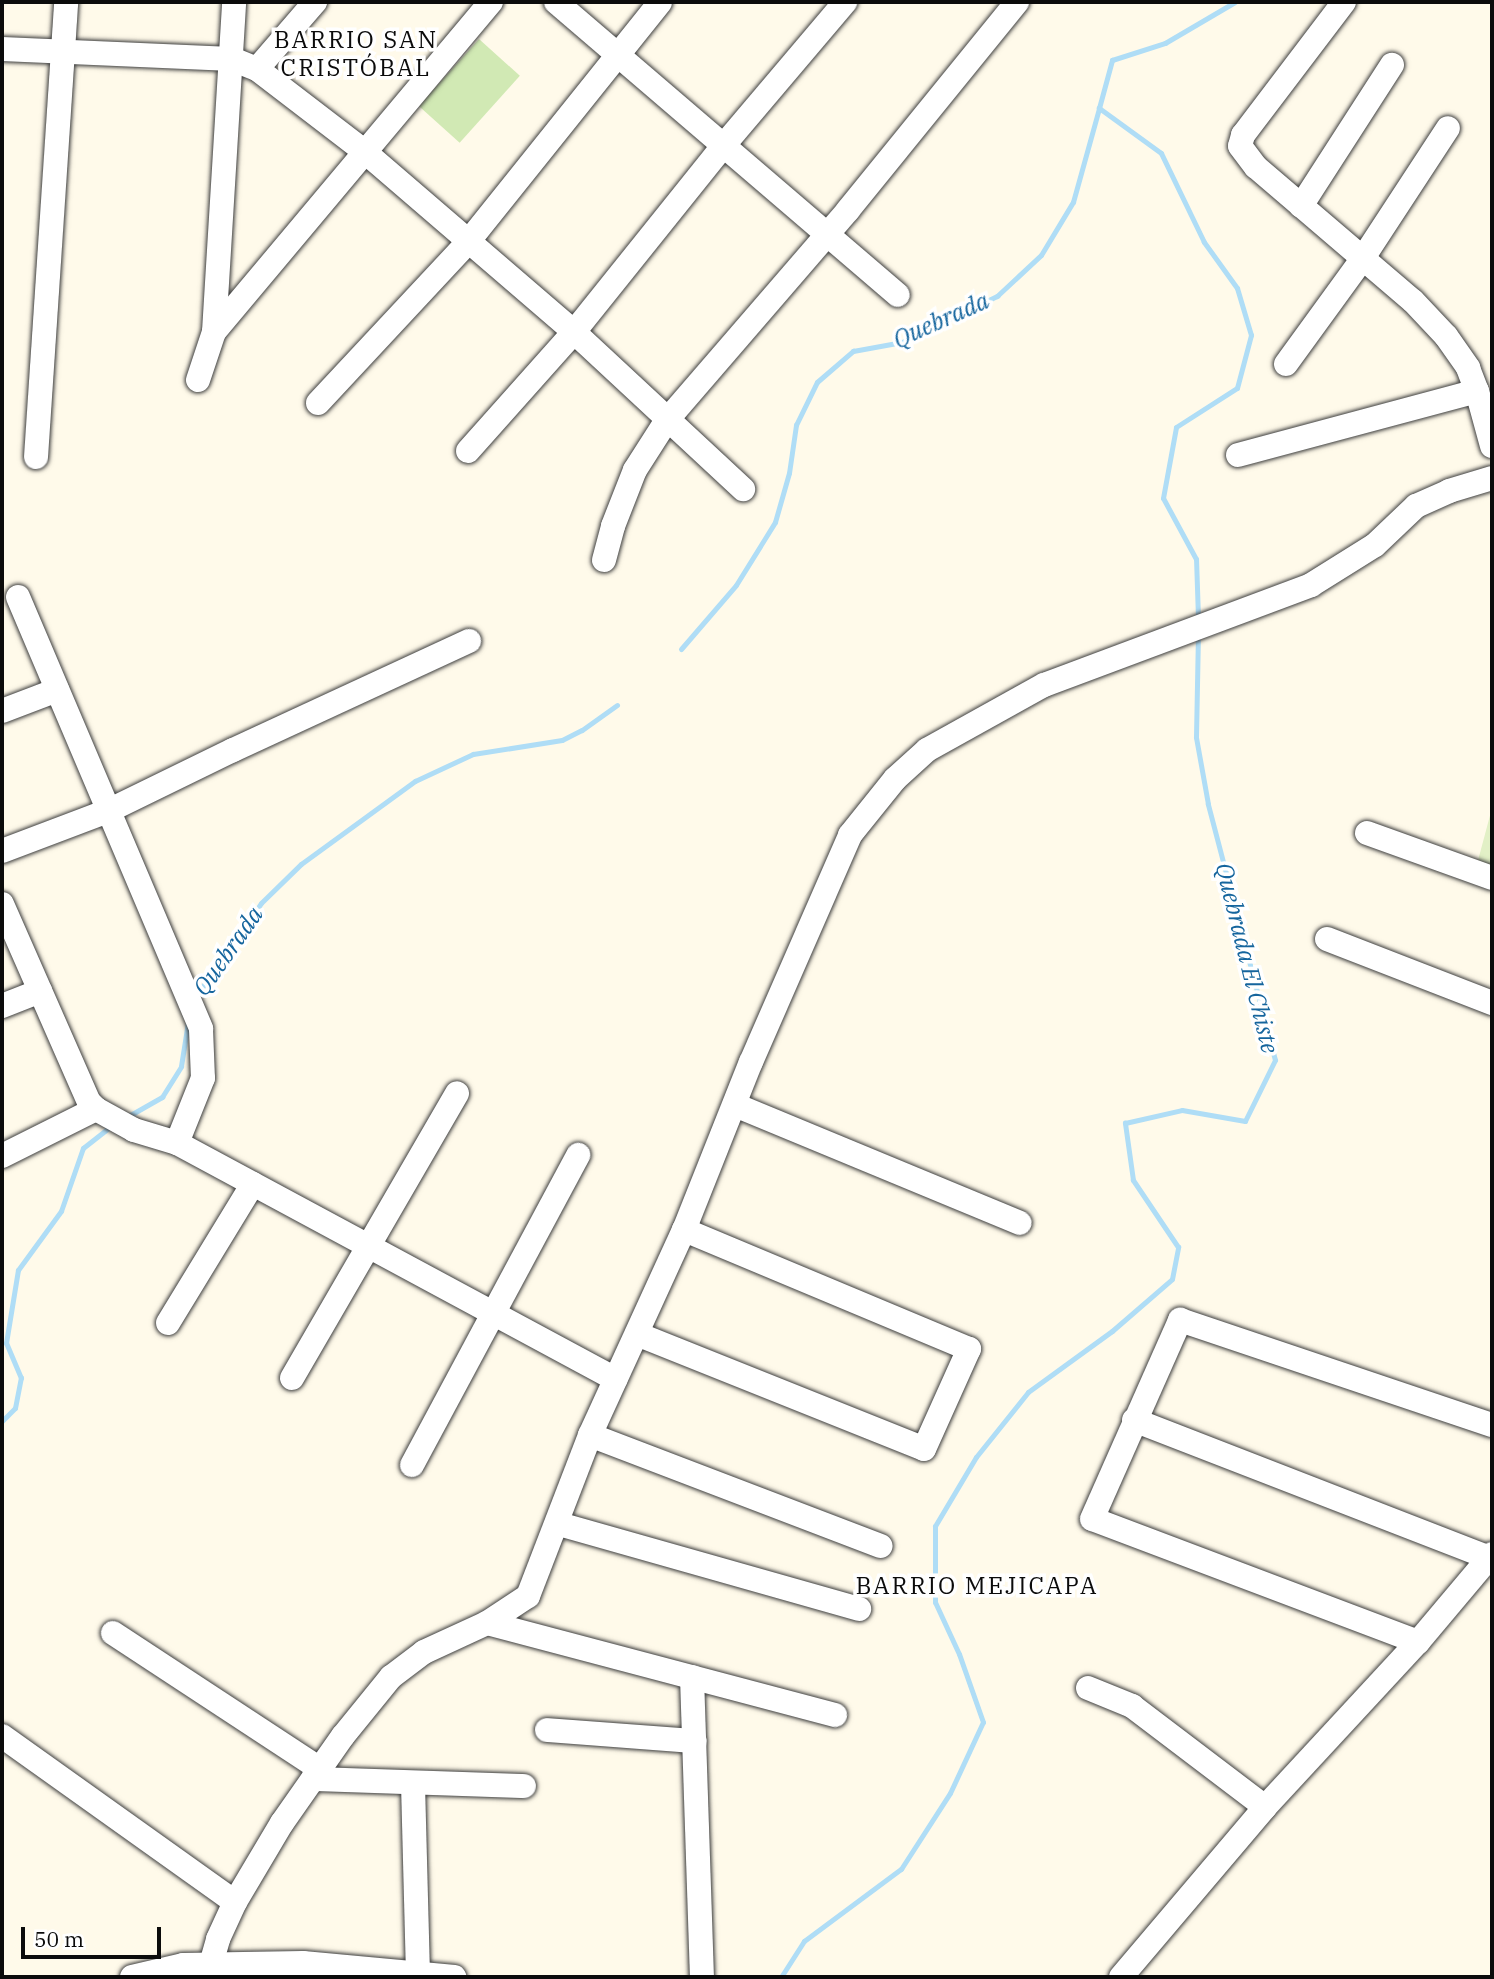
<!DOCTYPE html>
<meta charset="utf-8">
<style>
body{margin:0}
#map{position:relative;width:1494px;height:1979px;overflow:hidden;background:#fffaea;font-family:"IBM Plex Serif",serif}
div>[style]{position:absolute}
.green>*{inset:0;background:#d1e9b4;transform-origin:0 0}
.pitch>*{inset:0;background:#e2f0c6}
.stream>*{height:5px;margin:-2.5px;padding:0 2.5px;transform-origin:2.5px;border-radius:2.5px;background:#afddf6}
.roads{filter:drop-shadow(0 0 2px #3e3e3e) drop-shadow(0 0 2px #3e3e3e)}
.minor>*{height:24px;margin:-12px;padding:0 12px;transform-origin:12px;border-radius:12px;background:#fff}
span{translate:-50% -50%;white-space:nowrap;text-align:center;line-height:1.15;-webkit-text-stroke:7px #fff;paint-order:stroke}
.neighbourhood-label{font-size:24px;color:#0b0b0b;letter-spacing:2px}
.water-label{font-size:24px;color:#15659d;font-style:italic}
.frame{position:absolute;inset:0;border:4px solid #0b0b0b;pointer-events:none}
.scale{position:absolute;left:21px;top:1927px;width:140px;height:32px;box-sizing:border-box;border:4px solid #0b0b0b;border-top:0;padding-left:9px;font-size:21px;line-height:24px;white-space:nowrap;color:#0b0b0b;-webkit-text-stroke:5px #fff;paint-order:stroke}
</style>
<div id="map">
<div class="green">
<div style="left:479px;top:39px;width:55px;height:90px;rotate:42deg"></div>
</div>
<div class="pitch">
<div style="clip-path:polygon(1492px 808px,1492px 874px,1476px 868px)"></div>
</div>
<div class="stream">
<div style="left:1198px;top:618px;width:59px;rotate:-91.9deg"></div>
<div style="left:1196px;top:559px;width:69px;rotate:-118.4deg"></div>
<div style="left:1163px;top:498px;width:72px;rotate:-79.6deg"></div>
<div style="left:1176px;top:427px;width:72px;rotate:-32.6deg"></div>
<div style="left:1237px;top:388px;width:55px;rotate:-75.2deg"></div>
<div style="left:1251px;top:335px;width:49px;rotate:-106.6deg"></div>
<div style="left:1237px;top:288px;width:57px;rotate:-125.7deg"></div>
<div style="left:1204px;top:242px;width:99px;rotate:-115.8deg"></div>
<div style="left:1161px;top:153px;width:77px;rotate:-144deg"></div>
<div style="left:1099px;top:108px;width:50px;rotate:-74.8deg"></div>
<div style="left:1112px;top:60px;width:56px;rotate:-17.8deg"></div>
<div style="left:1165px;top:43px;width:81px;rotate:-30.4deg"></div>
<div style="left:681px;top:649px;width:84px;rotate:-49.3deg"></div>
<div style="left:736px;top:585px;width:74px;rotate:-58.2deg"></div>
<div style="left:775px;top:522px;width:51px;rotate:-74.1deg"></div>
<div style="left:789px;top:473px;width:49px;rotate:-81.7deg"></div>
<div style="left:796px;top:425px;width:48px;rotate:-64deg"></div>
<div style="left:817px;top:382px;width:48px;rotate:-40.7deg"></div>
<div style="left:853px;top:351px;width:50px;rotate:-10.4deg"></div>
<div style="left:902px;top:342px;width:106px;rotate:-25.8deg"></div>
<div style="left:997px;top:296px;width:60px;rotate:-43deg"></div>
<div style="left:1041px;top:255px;width:62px;rotate:-58.9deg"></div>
<div style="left:1073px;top:202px;width:98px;rotate:-74.5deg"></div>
<div style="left:196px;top:996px;width:113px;rotate:-55deg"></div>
<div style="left:261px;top:903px;width:56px;rotate:-44.3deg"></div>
<div style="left:301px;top:864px;width:141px;rotate:-36.1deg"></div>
<div style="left:415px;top:781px;width:64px;rotate:-25deg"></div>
<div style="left:473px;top:754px;width:90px;rotate:-8.9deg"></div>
<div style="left:562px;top:740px;width:22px;rotate:-27deg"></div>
<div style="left:582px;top:730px;width:43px;rotate:-35.5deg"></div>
<div style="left:125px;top:1118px;width:43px;rotate:-29.6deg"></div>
<div style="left:162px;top:1097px;width:36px;rotate:-58deg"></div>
<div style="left:181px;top:1066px;width:45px;rotate:-81deg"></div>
<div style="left:2px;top:1421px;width:18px;rotate:-45deg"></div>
<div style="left:15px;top:1408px;width:31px;rotate:-79deg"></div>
<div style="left:21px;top:1378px;width:38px;rotate:-113deg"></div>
<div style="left:6px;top:1343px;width:74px;rotate:-80.7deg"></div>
<div style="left:18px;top:1270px;width:73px;rotate:-53.9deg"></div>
<div style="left:61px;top:1211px;width:67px;rotate:-70.8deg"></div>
<div style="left:83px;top:1148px;width:36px;rotate:-38deg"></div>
<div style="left:781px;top:1977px;width:43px;rotate:-57.4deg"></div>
<div style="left:804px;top:1941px;width:121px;rotate:-36.6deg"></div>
<div style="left:901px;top:1869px;width:90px;rotate:-57.2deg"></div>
<div style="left:950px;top:1793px;width:78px;rotate:-65.1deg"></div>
<div style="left:983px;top:1722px;width:72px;rotate:-109.4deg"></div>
<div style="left:959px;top:1654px;width:57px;rotate:-114.8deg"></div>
<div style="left:935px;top:1602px;width:76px;rotate:-90deg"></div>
<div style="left:935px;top:1526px;width:80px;rotate:-59.3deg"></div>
<div style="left:976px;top:1457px;width:83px;rotate:-51.3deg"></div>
<div style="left:1028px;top:1392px;width:104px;rotate:-36deg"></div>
<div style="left:1112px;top:1331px;width:79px;rotate:-40.9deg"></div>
<div style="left:1172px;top:1279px;width:33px;rotate:-79deg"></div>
<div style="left:1178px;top:1247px;width:81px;rotate:-123.9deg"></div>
<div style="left:1133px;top:1180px;width:58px;rotate:-98deg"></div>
<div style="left:1125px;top:1123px;width:58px;rotate:-12.8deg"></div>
<div style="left:1182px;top:1110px;width:64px;rotate:9.9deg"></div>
<div style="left:1245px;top:1121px;width:68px;rotate:-63.8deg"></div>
<div style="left:1275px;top:1060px;width:265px;rotate:-104.7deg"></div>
<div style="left:1208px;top:804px;width:68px;rotate:-100.2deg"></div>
<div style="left:1196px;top:737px;width:102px;rotate:-88.9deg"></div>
</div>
<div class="roads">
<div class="minor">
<div style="left:556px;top:2px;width:450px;rotate:40.6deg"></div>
<div style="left:1344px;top:2px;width:167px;rotate:127.2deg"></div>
<div style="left:1243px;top:135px;width:11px;rotate:105deg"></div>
<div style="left:1240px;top:146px;width:26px;rotate:53deg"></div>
<div style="left:1256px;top:167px;width:206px;rotate:40.5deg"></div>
<div style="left:1413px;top:301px;width:48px;rotate:46.7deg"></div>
<div style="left:1446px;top:336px;width:39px;rotate:55deg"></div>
<div style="left:1468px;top:368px;width:25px;rotate:69deg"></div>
<div style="left:1477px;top:391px;width:57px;rotate:74.7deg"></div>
<div style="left:2px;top:49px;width:230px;rotate:2.5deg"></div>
<div style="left:232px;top:59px;width:27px;rotate:22deg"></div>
<div style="left:257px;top:69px;width:136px;rotate:37.5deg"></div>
<div style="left:365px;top:152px;width:276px;rotate:40.7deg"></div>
<div style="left:574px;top:332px;width:231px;rotate:42.9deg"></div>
<div style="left:257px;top:69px;width:89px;rotate:-49.1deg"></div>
<div style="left:1301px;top:206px;width:168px;rotate:-57.2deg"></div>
<div style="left:214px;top:332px;width:431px;rotate:-50deg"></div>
<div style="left:1286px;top:364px;width:131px;rotate:-54deg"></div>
<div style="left:1363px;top:258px;width:155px;rotate:-56.8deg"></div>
<div style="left:198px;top:380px;width:51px;rotate:-71.6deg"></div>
<div style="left:214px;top:332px;width:331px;rotate:-86.5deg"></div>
<div style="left:318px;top:403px;width:220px;rotate:-47deg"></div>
<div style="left:468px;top:242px;width:307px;rotate:-51.3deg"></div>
<div style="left:468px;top:451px;width:159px;rotate:-48.3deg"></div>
<div style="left:574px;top:332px;width:238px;rotate:-51.3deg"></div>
<div style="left:723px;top:146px;width:189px;rotate:-49.7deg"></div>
<div style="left:1238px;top:455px;width:247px;rotate:-15deg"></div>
<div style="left:36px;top:457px;width:456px;rotate:-86.2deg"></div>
<div style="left:604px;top:560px;width:35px;rotate:-75deg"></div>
<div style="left:613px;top:526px;width:60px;rotate:-68.6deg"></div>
<div style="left:635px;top:470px;width:59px;rotate:-57.4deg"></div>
<div style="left:667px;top:420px;width:277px;rotate:-49.2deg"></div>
<div style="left:848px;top:210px;width:268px;rotate:-50.9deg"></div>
<div style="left:18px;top:597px;width:469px;rotate:67deg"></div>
<div style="left:201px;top:1029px;width:49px;rotate:87.7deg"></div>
<div style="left:203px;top:1078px;width:70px;rotate:111.8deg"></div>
<div style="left:2px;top:711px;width:59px;rotate:-20.9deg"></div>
<div style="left:1367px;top:833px;width:133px;rotate:19.8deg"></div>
<div style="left:2px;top:851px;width:113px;rotate:-20.7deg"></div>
<div style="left:108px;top:811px;width:139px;rotate:-26deg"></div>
<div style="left:233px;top:750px;width:260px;rotate:-24.8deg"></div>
<div style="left:2px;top:904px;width:216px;rotate:66.3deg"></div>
<div style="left:89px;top:1102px;width:10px;rotate:45deg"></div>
<div style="left:96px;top:1109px;width:43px;rotate:28.9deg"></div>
<div style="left:134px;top:1130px;width:45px;rotate:16.8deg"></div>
<div style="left:177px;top:1143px;width:498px;rotate:28.3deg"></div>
<div style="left:1327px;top:939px;width:177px;rotate:21.2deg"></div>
<div style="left:2px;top:1006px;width:41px;rotate:-21.5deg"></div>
<div style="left:735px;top:1105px;width:308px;rotate:22.5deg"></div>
<div style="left:2px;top:1156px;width:105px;rotate:-26.6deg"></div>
<div style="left:168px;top:1323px;width:163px;rotate:-58.6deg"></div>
<div style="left:637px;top:1334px;width:309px;rotate:21.8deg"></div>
<div style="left:924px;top:1449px;width:110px;rotate:-65.8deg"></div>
<div style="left:969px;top:1349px;width:309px;rotate:-157.3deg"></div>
<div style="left:292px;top:1378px;width:329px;rotate:-59.9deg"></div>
<div style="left:1134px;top:1420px;width:384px;rotate:21.2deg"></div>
<div style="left:590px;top:1435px;width:311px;rotate:20.9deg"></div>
<div style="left:412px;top:1465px;width:352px;rotate:-61.8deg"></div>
<div style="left:559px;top:1524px;width:312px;rotate:15.8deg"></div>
<div style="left:487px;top:1623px;width:360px;rotate:14.8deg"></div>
<div style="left:113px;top:1633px;width:248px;rotate:33.3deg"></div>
<div style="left:1418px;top:1642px;width:348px;rotate:-159.3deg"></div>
<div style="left:1092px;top:1519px;width:218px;rotate:-66.1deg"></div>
<div style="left:1180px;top:1320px;width:329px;rotate:18.6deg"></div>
<div style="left:692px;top:1677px;width:300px;rotate:88.1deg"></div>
<div style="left:1088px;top:1688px;width:48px;rotate:22.2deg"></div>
<div style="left:1132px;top:1706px;width:167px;rotate:37.2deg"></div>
<div style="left:547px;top:1730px;width:148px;rotate:4.3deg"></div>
<div style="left:2px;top:1736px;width:286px;rotate:35.5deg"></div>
<div style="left:313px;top:1779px;width:211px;rotate:1.9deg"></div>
<div style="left:413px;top:1784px;width:190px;rotate:88.5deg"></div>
<div style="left:211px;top:1964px;width:26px;rotate:-74deg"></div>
<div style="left:218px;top:1939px;width:41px;rotate:-65.3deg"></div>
<div style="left:235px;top:1902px;width:92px;rotate:-59.3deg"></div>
<div style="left:282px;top:1823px;width:106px;rotate:-55deg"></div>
<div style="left:343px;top:1736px;width:76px;rotate:-50.9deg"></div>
<div style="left:391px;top:1677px;width:41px;rotate:-37.1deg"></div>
<div style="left:424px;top:1652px;width:69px;rotate:-24.7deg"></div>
<div style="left:487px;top:1623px;width:49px;rotate:-33.4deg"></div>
<div style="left:528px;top:1596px;width:173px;rotate:-68.9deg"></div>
<div style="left:590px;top:1435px;width:226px;rotate:-65.4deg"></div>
<div style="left:684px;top:1230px;width:181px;rotate:-68.3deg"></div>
<div style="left:751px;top:1062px;width:248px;rotate:-66.4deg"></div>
<div style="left:850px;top:835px;width:72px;rotate:-51.2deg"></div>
<div style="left:895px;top:779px;width:43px;rotate:-42.2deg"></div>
<div style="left:927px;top:750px;width:134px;rotate:-29.1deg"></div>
<div style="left:1044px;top:685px;width:285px;rotate:-20.5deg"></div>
<div style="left:1311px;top:585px;width:75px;rotate:-32deg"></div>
<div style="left:1375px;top:545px;width:57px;rotate:-43.6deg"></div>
<div style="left:1416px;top:506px;width:36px;rotate:-24deg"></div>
<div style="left:1449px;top:491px;width:45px;rotate:-16.8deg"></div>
<div style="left:132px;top:1977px;width:52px;rotate:-13.2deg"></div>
<div style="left:183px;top:1965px;width:120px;rotate:-1deg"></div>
<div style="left:303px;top:1963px;width:152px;rotate:5.3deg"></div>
<div style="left:1121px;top:1977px;width:223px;rotate:-49.7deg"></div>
<div style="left:1265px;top:1807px;width:225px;rotate:-47.2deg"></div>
<div style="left:1418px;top:1642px;width:115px;rotate:-49.9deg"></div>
</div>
</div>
<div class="neighbourhood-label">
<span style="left:356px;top:54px">BARRIO SAN<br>CRISTÓBAL</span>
<span style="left:977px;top:1586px">BARRIO MEJICAPA</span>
</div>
<div class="water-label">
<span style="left:941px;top:320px;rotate:-24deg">Quebrada</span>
<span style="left:228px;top:951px;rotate:-55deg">Quebrada</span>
<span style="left:1247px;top:958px;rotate:76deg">Quebrada El Chiste</span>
</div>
<div class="frame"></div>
<div class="scale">50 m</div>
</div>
